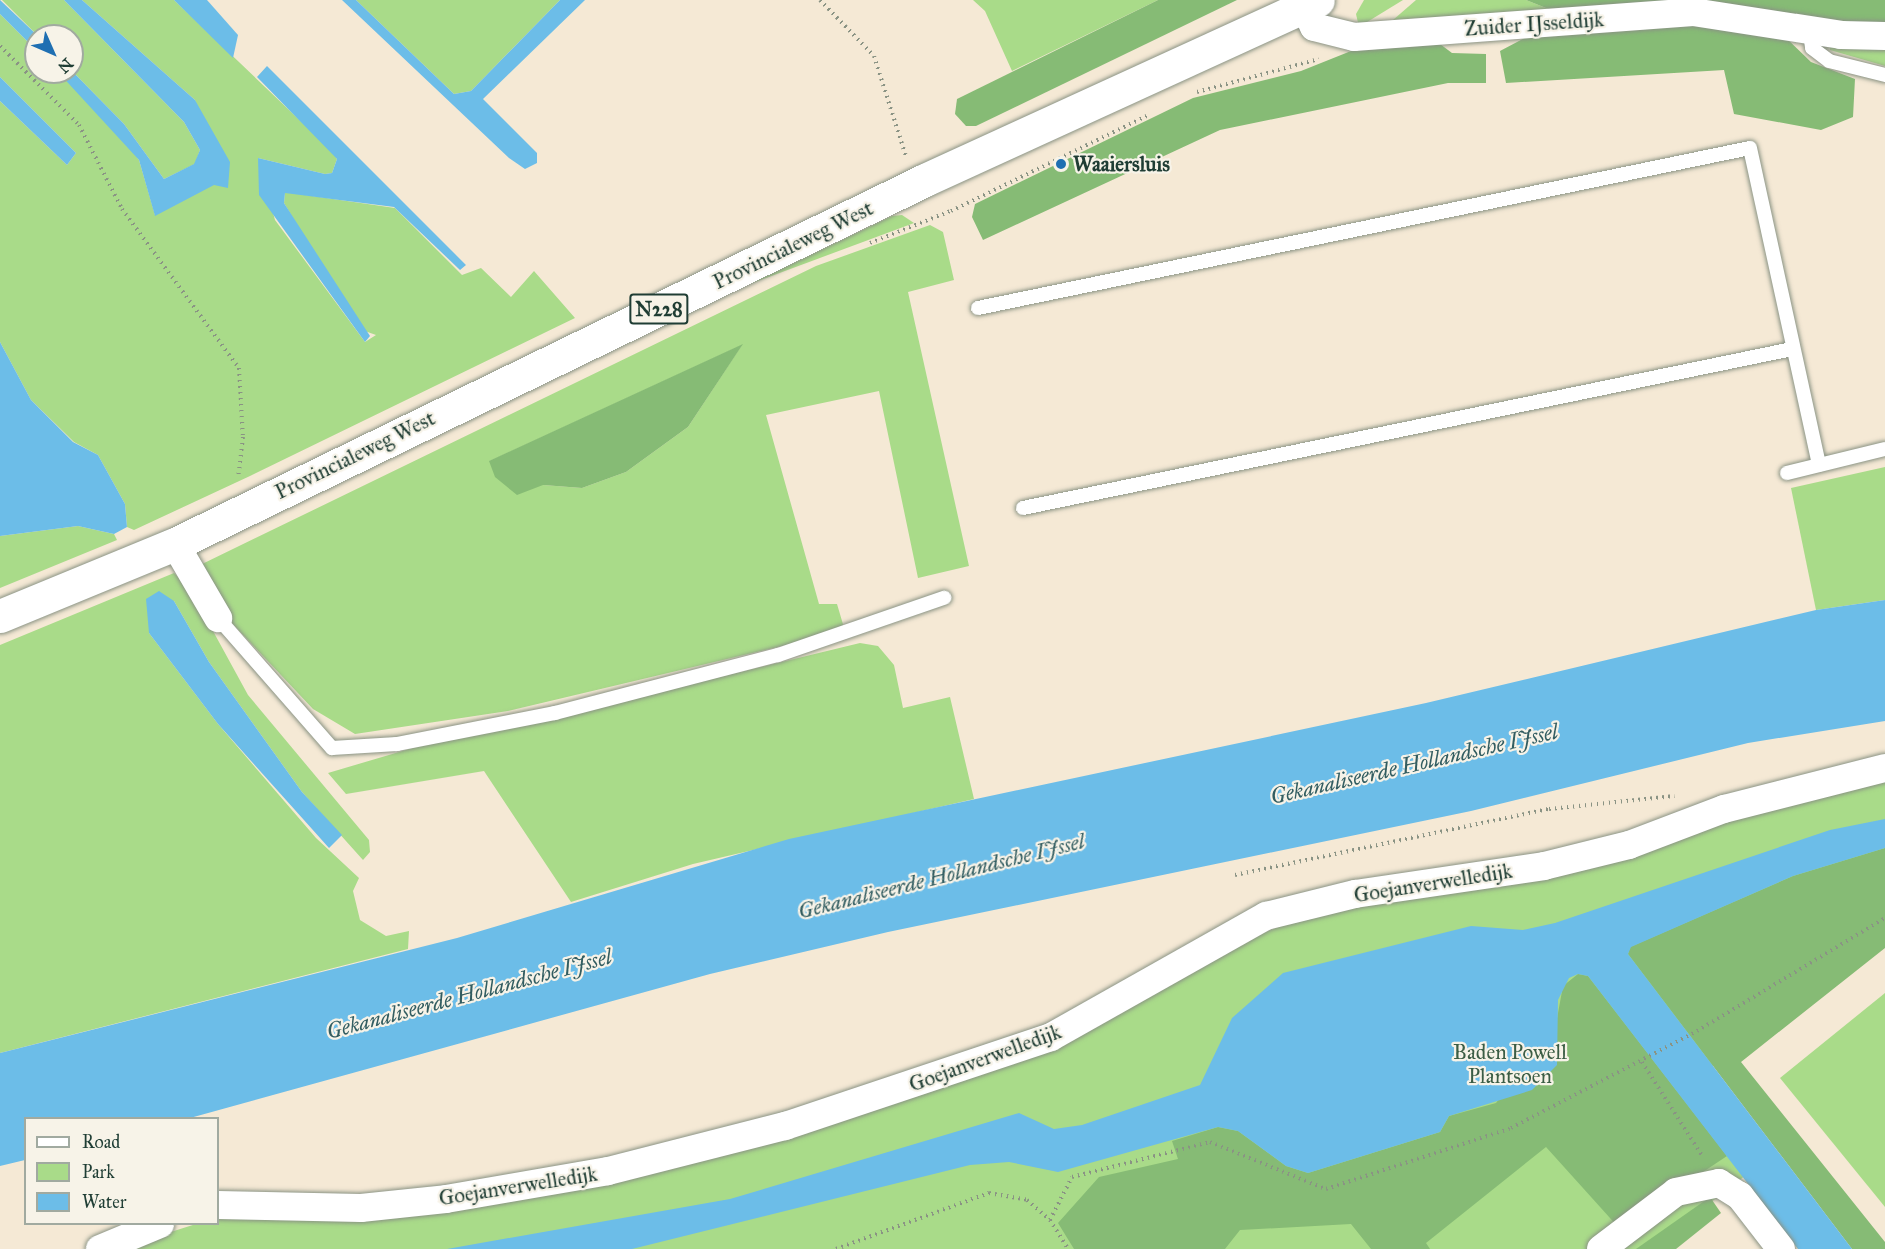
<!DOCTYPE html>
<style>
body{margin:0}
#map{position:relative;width:1885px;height:1249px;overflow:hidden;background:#f5e9d5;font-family:"IM FELL Great Primer",serif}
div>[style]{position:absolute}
.green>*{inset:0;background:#a9db89}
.forest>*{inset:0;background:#86bb75}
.water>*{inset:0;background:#6cbde8}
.path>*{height:4px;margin-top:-2px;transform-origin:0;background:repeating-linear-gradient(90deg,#8a9384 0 1.5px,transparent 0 6px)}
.roads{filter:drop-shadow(0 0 2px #8a9384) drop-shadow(0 0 2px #8a9384)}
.service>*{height:14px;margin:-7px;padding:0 7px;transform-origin:7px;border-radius:7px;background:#fff}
.minor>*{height:28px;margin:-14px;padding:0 14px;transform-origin:14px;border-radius:14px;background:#fff}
.primary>*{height:33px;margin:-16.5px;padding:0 16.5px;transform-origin:16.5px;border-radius:16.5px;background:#fff}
.dots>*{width:16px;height:16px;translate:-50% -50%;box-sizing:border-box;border:3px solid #f7f3e8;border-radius:50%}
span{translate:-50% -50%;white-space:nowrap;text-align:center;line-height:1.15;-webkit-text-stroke:4.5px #f7f3e8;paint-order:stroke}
.shield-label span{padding:2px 4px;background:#f7f3e8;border:2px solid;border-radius:4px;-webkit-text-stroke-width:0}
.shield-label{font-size:20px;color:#1f3d34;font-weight:700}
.street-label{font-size:21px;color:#1f3d34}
.poi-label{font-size:21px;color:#1f3d34;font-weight:700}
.left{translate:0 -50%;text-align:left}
.park-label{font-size:21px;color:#3b5d45}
.water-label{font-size:22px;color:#325d61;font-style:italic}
.legend{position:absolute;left:24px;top:1117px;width:195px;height:108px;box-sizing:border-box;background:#f7f3e8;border:2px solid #a1aaa0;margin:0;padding:8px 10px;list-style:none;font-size:18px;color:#1f3d34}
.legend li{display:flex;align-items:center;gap:12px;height:30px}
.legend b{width:30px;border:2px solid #a1aaa0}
.north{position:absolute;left:24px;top:24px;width:60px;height:60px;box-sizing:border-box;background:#f7f3e8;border:2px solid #a1aaa0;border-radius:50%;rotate:135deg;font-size:16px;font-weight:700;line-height:24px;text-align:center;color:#1f3d34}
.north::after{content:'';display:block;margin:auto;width:21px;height:27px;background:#1f6fb2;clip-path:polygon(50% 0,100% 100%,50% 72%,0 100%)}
</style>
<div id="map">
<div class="green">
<div style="clip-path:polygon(2px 0,64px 0,184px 122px,200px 150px,195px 164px,164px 179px,124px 124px,72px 71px,72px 36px,38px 36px)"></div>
<div style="clip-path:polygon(82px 0,174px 0,331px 150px,337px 159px,332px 173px,325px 174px,258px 158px,275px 220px,365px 342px,376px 335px,362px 330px,349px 311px,284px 203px,285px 192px,395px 208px,462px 275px,481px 268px,511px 297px,534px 271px,575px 318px,250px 476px,134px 530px,127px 527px,125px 504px,98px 455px,74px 442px,31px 400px,0 342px,0 101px,67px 165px,76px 153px,0 77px,0 14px,36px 50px,36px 72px,58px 72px,118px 132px,139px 160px,155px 215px,214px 184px,195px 100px)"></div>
<div style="clip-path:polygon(356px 0,560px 0,471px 91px,454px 94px)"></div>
<div style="clip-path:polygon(973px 0,1158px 0,1012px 71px,985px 11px)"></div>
<div style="clip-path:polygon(1364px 0,1403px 0,1359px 27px,1356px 14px)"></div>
<div style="clip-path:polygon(1416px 0,1526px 0,1551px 10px,1393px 20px)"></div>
<div style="clip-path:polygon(1885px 42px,1885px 66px,1830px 50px,1830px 45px)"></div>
<div style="clip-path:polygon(902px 215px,914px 223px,750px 284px,892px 216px)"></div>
<div style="clip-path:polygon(evenodd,930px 225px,943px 232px,954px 280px,908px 292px,969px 566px,918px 578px,879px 391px,766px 415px,819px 604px,837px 604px,845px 631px,508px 711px,355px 734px,313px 709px,230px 621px,198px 566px,816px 266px,930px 225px,742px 345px,688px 427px,626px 472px,582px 488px,543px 485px,490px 461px,742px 345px)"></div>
<div style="clip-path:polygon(1885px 467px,1885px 600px,1816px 610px,1791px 488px)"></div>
<div style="clip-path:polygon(78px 526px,114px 534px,117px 540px,0 588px,0 536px)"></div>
<div style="clip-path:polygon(174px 573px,190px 589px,248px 695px,369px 840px,370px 852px,363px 860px,302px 792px,209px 662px,174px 601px,149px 633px,218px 724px,316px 838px,359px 878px,353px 891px,360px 920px,386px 936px,409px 931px,408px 949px,0 1053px,0 645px)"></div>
<div style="clip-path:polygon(860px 643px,878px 646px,894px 665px,903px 708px,950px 697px,974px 799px,693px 864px,571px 902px,484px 771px,346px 794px,328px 773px,443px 739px,510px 728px)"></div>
<div style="clip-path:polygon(1885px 770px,1885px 941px,1698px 1077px,1755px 1168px,1651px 1249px,117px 1249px,196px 1224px,218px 1224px,218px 1217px,366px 1217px,785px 1133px,1295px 920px)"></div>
<div style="clip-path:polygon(1885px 993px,1885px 1207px,1780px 1078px)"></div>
</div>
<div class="forest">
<div style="clip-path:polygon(1158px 0,1237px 0,976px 126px,966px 126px,955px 114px,957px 99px)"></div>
<div style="clip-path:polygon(1526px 0,1885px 0,1885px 27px,1551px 10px)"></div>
<div style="clip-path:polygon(1668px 21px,1782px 34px,1811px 62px,1855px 79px,1853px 117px,1821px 130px,1734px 114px,1724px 70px,1506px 83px,1500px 51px,1545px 27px)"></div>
<div style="clip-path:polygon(1440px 44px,1452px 53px,1486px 54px,1486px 83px,1448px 83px,1220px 130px,983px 240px,972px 217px,975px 204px,1193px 98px,1301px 71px,1351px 51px)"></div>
<div style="clip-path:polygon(743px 344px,688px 427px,626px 472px,582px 488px,543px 485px,517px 495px,495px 477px,489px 461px)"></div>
<div style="clip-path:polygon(1885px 848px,1885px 948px,1741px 1062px,1885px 1242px,1885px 1249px,1852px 1249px,1628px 954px,1630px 947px,1793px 876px)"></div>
<div style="clip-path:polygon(1578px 974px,1588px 976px,1727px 1156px,1619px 1228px,1546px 1147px,1426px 1243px,1430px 1249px,1371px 1249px,1351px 1224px,1240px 1230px,1225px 1249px,1074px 1249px,1058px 1223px,1099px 1177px,1178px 1159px,1172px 1141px,1218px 1127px,1238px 1131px,1286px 1166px,1308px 1173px,1440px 1132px,1449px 1116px,1496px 1103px,1556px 1024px,1563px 986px)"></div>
<div style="clip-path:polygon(1710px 1197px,1721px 1213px,1676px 1249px,1636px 1249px)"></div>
</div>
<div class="water">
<div style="clip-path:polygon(0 0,38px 36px,36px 50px,0 14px)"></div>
<div style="clip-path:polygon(64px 0,82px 0,195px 100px,230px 162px,228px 188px,214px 185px,155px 216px,139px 160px,58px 72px,72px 71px,124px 124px,164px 179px,194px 164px,200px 150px,184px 122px)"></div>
<div style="clip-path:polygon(174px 0,207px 0,238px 35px,233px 58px)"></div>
<div style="clip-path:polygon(342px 0,356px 0,454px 94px,471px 91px,560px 0,585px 0,483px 99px,537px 153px,537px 163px,525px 169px,509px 158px)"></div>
<div style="clip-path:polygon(267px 66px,466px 265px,460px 270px,394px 207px,285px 193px,284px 203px,370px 336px,365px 342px,259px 195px,258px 158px,325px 174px,332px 173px,337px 159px,257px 77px)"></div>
<div style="clip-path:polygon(0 77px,76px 153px,67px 165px,0 101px)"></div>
<div style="clip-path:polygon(0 342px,31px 400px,73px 442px,98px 455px,125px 504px,127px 527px,114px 534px,78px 526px,0 536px)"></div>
<div style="clip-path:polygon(159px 591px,174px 601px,209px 662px,302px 792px,342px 835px,329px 848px,218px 724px,149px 633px,146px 599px)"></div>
<div style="clip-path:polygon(1885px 600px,1885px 721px,1748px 743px,1471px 811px,888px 932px,710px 974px,190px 1118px,26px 1118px,25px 1160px,0 1166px,0 1053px,457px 938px,789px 839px,1426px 703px,1816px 610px)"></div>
<div style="clip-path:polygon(1885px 819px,1885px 848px,1793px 876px,1631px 947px,1628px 954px,1852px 1249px,1798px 1249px,1588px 976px,1578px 974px,1569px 978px,1558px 1000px,1557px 1065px,1532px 1090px,1449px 1116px,1440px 1132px,1308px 1173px,1286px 1166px,1238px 1131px,1218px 1127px,1058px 1172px,1009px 1162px,970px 1165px,632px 1249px,447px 1249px,730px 1199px,1019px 1113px,1054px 1129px,1082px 1125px,1200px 1085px,1232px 1018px,1283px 973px,1471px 926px,1523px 930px,1555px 923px,1830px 830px)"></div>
</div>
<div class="path">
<div style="left:820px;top:0;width:78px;rotate:46deg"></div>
<div style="left:874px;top:56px;width:105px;rotate:72.3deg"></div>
<div style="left:0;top:46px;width:112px;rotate:45deg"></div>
<div style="left:79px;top:125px;width:94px;rotate:62.9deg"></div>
<div style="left:122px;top:209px;width:197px;rotate:53.7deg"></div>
<div style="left:239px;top:368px;width:69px;rotate:86.7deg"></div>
<div style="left:243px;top:437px;width:42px;rotate:96.8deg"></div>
<div style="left:1197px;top:92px;width:126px;rotate:-15.1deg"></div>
<div style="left:870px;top:243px;width:87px;rotate:-21.6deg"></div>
<div style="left:951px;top:211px;width:218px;rotate:-25.9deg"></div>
<div style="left:1235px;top:875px;width:321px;rotate:-11.9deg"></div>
<div style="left:1549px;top:809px;width:126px;rotate:-5.9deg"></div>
<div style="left:1642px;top:1062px;width:113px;rotate:57.3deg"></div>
<div style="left:1050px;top:1220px;width:48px;rotate:-62.9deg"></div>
<div style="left:1072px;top:1177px;width:142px;rotate:-14.2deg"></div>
<div style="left:1210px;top:1142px;width:125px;rotate:22.1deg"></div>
<div style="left:1326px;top:1189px;width:195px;rotate:-18.2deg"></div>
<div style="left:1511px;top:1128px;width:210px;rotate:-27.5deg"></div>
<div style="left:1697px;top:1031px;width:219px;rotate:-31deg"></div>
<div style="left:836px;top:1249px;width:163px;rotate:-20.1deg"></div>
<div style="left:989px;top:1193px;width:39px;rotate:10deg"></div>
<div style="left:1027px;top:1200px;width:30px;rotate:41deg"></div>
<div style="left:1050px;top:1220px;width:34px;rotate:58deg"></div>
</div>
<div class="roads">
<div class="service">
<div style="left:1809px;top:28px;width:20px;rotate:81deg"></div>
<div style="left:1812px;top:48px;width:21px;rotate:37deg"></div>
<div style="left:1829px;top:61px;width:58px;rotate:14deg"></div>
<div style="left:978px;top:308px;width:788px;rotate:-11.71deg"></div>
<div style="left:1750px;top:148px;width:324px;rotate:77.7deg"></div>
<div style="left:1787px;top:473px;width:101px;rotate:-13.8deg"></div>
<div style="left:1023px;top:508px;width:785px;rotate:-11.68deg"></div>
<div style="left:218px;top:618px;width:173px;rotate:48.8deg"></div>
<div style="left:332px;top:748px;width:65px;rotate:-3.5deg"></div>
<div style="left:397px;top:744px;width:161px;rotate:-11.1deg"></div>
<div style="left:555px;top:713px;width:230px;rotate:-14.6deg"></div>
<div style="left:778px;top:655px;width:176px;rotate:-19deg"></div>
</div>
<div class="minor">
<div style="left:1304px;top:7px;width:22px;rotate:63deg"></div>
<div style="left:1314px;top:27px;width:41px;rotate:14deg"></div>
<div style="left:1354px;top:37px;width:340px;rotate:-4.2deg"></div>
<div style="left:1693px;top:12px;width:150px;rotate:8.8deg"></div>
<div style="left:1841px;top:35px;width:44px;rotate:1.3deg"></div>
<div style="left:175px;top:544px;width:86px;rotate:59.8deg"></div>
<div style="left:218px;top:1205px;width:143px;rotate:1.2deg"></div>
<div style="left:361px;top:1208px;width:85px;rotate:-6deg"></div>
<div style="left:446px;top:1199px;width:164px;rotate:-9.8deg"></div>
<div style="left:608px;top:1171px;width:183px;rotate:-14.3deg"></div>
<div style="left:785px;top:1126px;width:280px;rotate:-18.5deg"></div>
<div style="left:1051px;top:1037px;width:247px;rotate:-29.4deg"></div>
<div style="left:1266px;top:916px;width:92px;rotate:-13.9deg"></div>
<div style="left:1355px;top:894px;width:191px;rotate:-8.4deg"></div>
<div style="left:1544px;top:866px;width:88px;rotate:-13.9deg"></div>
<div style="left:1629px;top:845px;width:102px;rotate:-20.8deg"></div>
<div style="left:1724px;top:809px;width:166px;rotate:-14.3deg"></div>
<div style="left:100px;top:1249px;width:65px;rotate:-22.6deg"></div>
<div style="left:1601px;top:1249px;width:94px;rotate:-37.2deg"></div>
<div style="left:1676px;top:1192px;width:44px;rotate:-11.8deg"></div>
<div style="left:1719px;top:1183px;width:25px;rotate:32deg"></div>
<div style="left:1740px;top:1196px;width:67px;rotate:52.3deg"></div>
</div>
<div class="primary">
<div style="left:0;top:616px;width:189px;rotate:-22.4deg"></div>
<div style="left:175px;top:544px;width:834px;rotate:-25.89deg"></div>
<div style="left:925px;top:180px;width:432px;rotate:-24.6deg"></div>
</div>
</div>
<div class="dots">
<div style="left:1061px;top:164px;background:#1f6fb2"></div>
</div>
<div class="shield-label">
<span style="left:659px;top:309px">N228</span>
</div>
<div class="street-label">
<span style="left:1534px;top:24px;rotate:-4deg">Zuider IJsseldijk</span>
<span style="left:793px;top:245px;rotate:-26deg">Provincialeweg West</span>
<span style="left:355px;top:455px;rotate:-26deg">Provincialeweg West</span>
<span style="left:1433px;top:883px;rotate:-9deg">Goejanverwelledijk</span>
<span style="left:985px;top:1058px;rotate:-20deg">Goejanverwelledijk</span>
<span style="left:518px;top:1186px;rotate:-9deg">Goejanverwelledijk</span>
</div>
<div class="poi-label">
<span class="left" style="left:1073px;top:164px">Waaiersluis</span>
</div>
<div class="park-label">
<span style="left:1510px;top:1064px">Baden Powell<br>Plantsoen</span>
</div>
<div class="water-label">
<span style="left:1414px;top:764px;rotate:-13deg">Gekanaliseerde Hollandsche IJssel</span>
<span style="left:941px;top:876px;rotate:-14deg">Gekanaliseerde Hollandsche IJssel</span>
<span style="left:469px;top:994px;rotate:-15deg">Gekanaliseerde Hollandsche IJssel</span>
</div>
<ul class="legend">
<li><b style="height:8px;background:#fff"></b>Road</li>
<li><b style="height:16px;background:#a9db89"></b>Park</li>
<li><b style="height:16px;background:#6cbde8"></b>Water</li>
</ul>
<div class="north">N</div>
</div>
